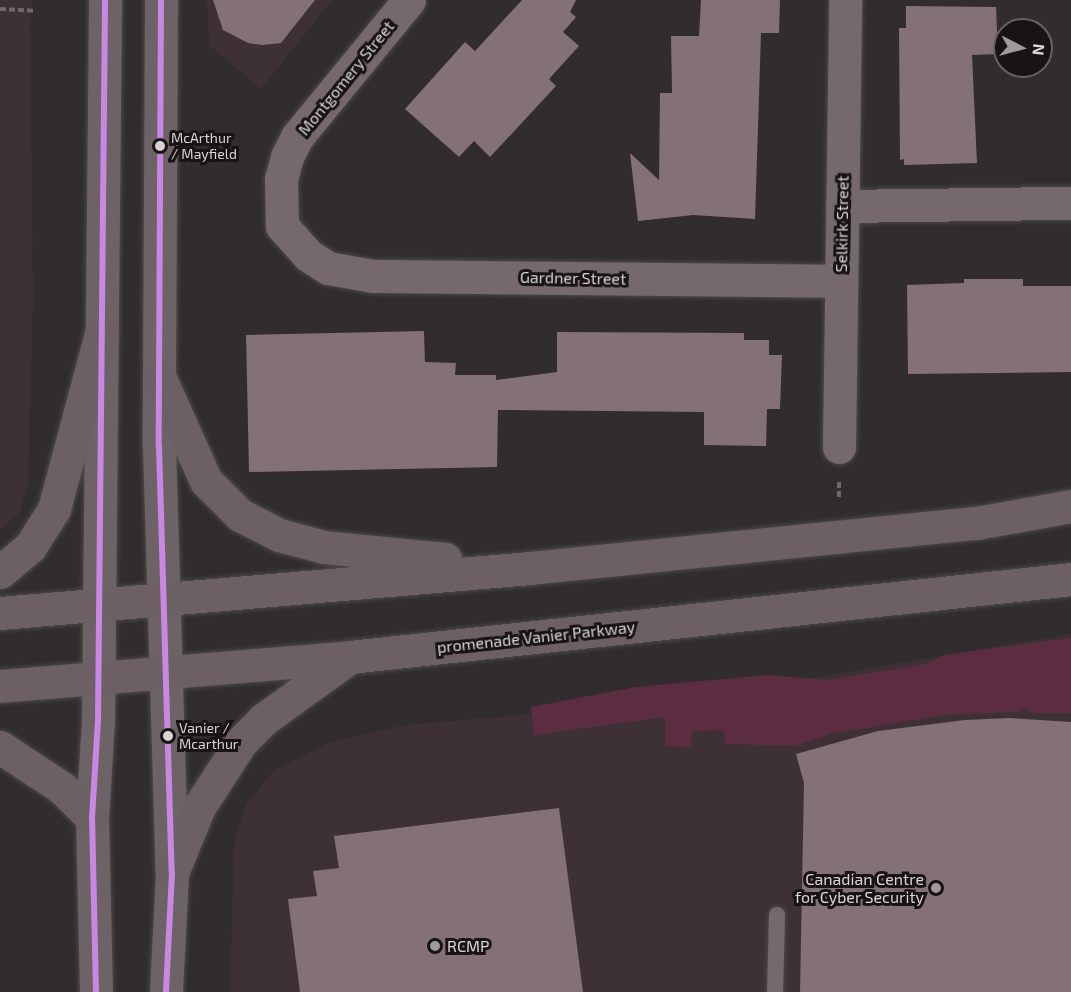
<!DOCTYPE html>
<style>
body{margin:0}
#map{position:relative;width:1071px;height:992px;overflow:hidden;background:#312d2e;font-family:"Exo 2",sans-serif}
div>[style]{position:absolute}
.built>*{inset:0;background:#3e3135}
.green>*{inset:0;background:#5c2d41}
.building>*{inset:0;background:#847178}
.path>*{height:4px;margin-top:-2px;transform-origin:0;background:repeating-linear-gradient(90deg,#70686a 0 6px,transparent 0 9px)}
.roads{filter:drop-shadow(0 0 2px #4b4949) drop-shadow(0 0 2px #4b4949)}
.service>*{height:16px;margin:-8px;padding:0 8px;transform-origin:8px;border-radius:8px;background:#75696e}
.minor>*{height:33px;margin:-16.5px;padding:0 16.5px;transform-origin:16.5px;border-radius:16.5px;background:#75696e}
.secondary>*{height:33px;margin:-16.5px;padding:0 16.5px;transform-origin:16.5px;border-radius:16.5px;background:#6d6366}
.primary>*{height:33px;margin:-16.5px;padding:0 16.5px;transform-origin:16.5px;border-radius:16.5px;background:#6c6065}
.bus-1>*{height:6px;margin:-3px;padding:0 3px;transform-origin:3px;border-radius:3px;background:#c787e3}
.dots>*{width:16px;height:16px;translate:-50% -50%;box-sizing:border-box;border:3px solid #181415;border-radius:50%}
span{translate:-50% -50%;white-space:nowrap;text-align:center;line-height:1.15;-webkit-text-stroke:6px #181415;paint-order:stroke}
.bus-label{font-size:14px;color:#dad4d6}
.left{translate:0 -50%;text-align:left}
.street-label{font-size:16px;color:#dad4d6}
.poi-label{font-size:16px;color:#dad4d6}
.right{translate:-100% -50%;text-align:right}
.north{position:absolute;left:993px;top:18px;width:60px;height:60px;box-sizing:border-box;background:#181415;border:2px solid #666162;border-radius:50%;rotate:96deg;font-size:16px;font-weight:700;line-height:24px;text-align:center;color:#dad4d6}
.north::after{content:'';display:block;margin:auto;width:21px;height:27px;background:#9f9a9b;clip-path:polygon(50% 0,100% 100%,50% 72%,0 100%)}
</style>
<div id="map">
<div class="built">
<div style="clip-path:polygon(0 0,33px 0,30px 19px,33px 303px,28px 482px,20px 512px,0 530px)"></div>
<div style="clip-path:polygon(207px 0,332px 0,261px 89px,209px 45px)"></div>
<div style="clip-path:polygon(1071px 634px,1071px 992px,230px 992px,234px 843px,247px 803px,275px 770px,328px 743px,405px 725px,671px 702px)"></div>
</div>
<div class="green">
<div style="clip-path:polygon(1071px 638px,1071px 713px,1033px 713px,1025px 707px,1018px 712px,943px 715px,834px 733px,795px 746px,725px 744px,724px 730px,692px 731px,691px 747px,665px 746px,665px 717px,534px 735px,531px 707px,636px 687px,768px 675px,828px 680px,928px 664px,943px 655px)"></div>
</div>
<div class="building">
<div style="clip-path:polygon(213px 0,315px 0,281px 43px,262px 45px,248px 43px,223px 30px)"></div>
<div style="clip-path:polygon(522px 0,576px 0,570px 12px,576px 17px,563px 32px,579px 46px,549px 79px,556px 86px,490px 157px,474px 141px,459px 157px,405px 109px,465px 42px,475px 51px)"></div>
<div style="clip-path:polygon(701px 0,780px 0,779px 33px,761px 33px,755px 219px,693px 215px,638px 221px,630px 153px,659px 180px,660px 93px,672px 93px,671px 36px,699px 36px)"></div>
<div style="clip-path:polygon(906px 6px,996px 7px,998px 54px,972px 55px,977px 163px,904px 165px,904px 159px,900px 160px,899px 28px,906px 28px)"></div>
<div style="clip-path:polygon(964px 279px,1023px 279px,1023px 286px,1071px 286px,1071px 372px,908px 374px,907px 285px,964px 283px)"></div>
<div style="clip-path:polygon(424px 331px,425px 362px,456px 363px,455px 375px,496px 375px,496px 380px,557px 372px,557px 332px,744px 333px,744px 340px,769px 340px,769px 355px,782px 355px,780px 409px,767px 409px,766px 446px,704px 445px,704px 412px,498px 410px,497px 467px,249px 472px,246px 335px)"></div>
<div style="clip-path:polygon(1010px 718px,1071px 722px,1071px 992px,800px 992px,804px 783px,796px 754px,878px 731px,965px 720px)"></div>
<div style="clip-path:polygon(559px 808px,583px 992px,300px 992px,288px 899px,317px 896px,313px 871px,339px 868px,334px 836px)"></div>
</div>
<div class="path">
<div style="left:0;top:9px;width:35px;rotate:3deg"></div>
<div style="left:839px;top:482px;width:17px;rotate:90deg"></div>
</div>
<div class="roads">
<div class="service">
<div style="left:775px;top:992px;width:77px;rotate:-88.5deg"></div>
</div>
<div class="minor">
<div style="left:409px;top:0;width:177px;rotate:129.3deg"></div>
<div style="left:297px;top:137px;width:22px;rotate:117deg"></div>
<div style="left:287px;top:157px;width:23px;rotate:105deg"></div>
<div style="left:281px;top:179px;width:47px;rotate:88.8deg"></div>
<div style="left:282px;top:226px;width:40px;rotate:48deg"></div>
<div style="left:309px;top:256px;width:22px;rotate:32deg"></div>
<div style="left:328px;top:268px;width:46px;rotate:10.1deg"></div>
<div style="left:373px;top:276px;width:468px;rotate:0.6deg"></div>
<div style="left:842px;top:206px;width:229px;rotate:-0.8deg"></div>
<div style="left:839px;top:447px;width:447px;rotate:-89.2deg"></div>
</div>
<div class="secondary">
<div style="left:161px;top:0;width:446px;rotate:90.3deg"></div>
<div style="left:159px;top:446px;width:427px;rotate:88.3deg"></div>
<div style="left:172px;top:873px;width:119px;rotate:92.9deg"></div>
<div style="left:96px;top:992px;width:174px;rotate:-91.3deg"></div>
<div style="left:92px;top:818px;width:97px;rotate:-86.5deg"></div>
<div style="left:98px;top:721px;width:721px;rotate:-89.44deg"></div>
</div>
<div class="primary">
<div style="left:159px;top:376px;width:115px;rotate:65.9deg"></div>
<div style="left:206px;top:481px;width:48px;rotate:45deg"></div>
<div style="left:240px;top:515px;width:44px;rotate:27.1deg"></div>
<div style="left:279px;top:535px;width:47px;rotate:14.9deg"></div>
<div style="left:324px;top:547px;width:122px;rotate:5.7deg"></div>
<div style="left:0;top:572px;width:39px;rotate:-40deg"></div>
<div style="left:30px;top:547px;width:45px;rotate:-57.7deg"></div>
<div style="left:54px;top:509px;width:185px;rotate:-75deg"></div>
<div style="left:0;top:613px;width:532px;rotate:-4.85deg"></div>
<div style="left:530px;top:568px;width:448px;rotate:-5.8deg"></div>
<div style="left:976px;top:523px;width:97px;rotate:-10.1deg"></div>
<div style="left:0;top:686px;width:351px;rotate:-4.7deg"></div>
<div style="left:350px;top:657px;width:725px;rotate:-6.17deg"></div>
<div style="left:0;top:747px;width:74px;rotate:33.5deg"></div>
<div style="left:62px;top:788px;width:42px;rotate:45deg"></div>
<div style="left:172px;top:873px;width:71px;rotate:-67.8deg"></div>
<div style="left:199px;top:807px;width:77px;rotate:-57.1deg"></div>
<div style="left:241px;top:742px;width:33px;rotate:-45deg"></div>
<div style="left:264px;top:719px;width:106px;rotate:-35.8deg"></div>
</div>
</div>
<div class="bus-1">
<div style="left:161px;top:0;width:446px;rotate:90.3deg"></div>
<div style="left:159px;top:446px;width:427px;rotate:88.3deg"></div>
<div style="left:172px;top:873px;width:119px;rotate:92.9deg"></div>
<div style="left:96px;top:992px;width:174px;rotate:-91.3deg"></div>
<div style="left:92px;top:818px;width:97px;rotate:-86.5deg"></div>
<div style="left:98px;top:721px;width:721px;rotate:-89.44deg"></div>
</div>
<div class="dots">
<div style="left:160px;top:146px;background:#dad4d6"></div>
<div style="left:168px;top:736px;background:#dad4d6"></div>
<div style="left:936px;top:888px;background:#9f9a9b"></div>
<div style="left:435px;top:946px;background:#9f9a9b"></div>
</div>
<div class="bus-label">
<span class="left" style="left:171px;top:146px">McArthur<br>/ Mayfield</span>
<span class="left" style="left:179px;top:736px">Vanier /<br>Mcarthur</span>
</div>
<div class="street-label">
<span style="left:346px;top:78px;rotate:-51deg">Montgomery Street</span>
<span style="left:842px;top:224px;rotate:-89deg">Selkirk Street</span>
<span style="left:573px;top:278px;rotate:1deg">Gardner Street</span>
<span style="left:536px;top:637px;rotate:-6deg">promenade Vanier Parkway</span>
</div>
<div class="poi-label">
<span class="right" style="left:924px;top:888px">Canadian Centre<br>for Cyber Security</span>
<span class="left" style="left:447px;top:946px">RCMP</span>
</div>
<div class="north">N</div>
</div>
